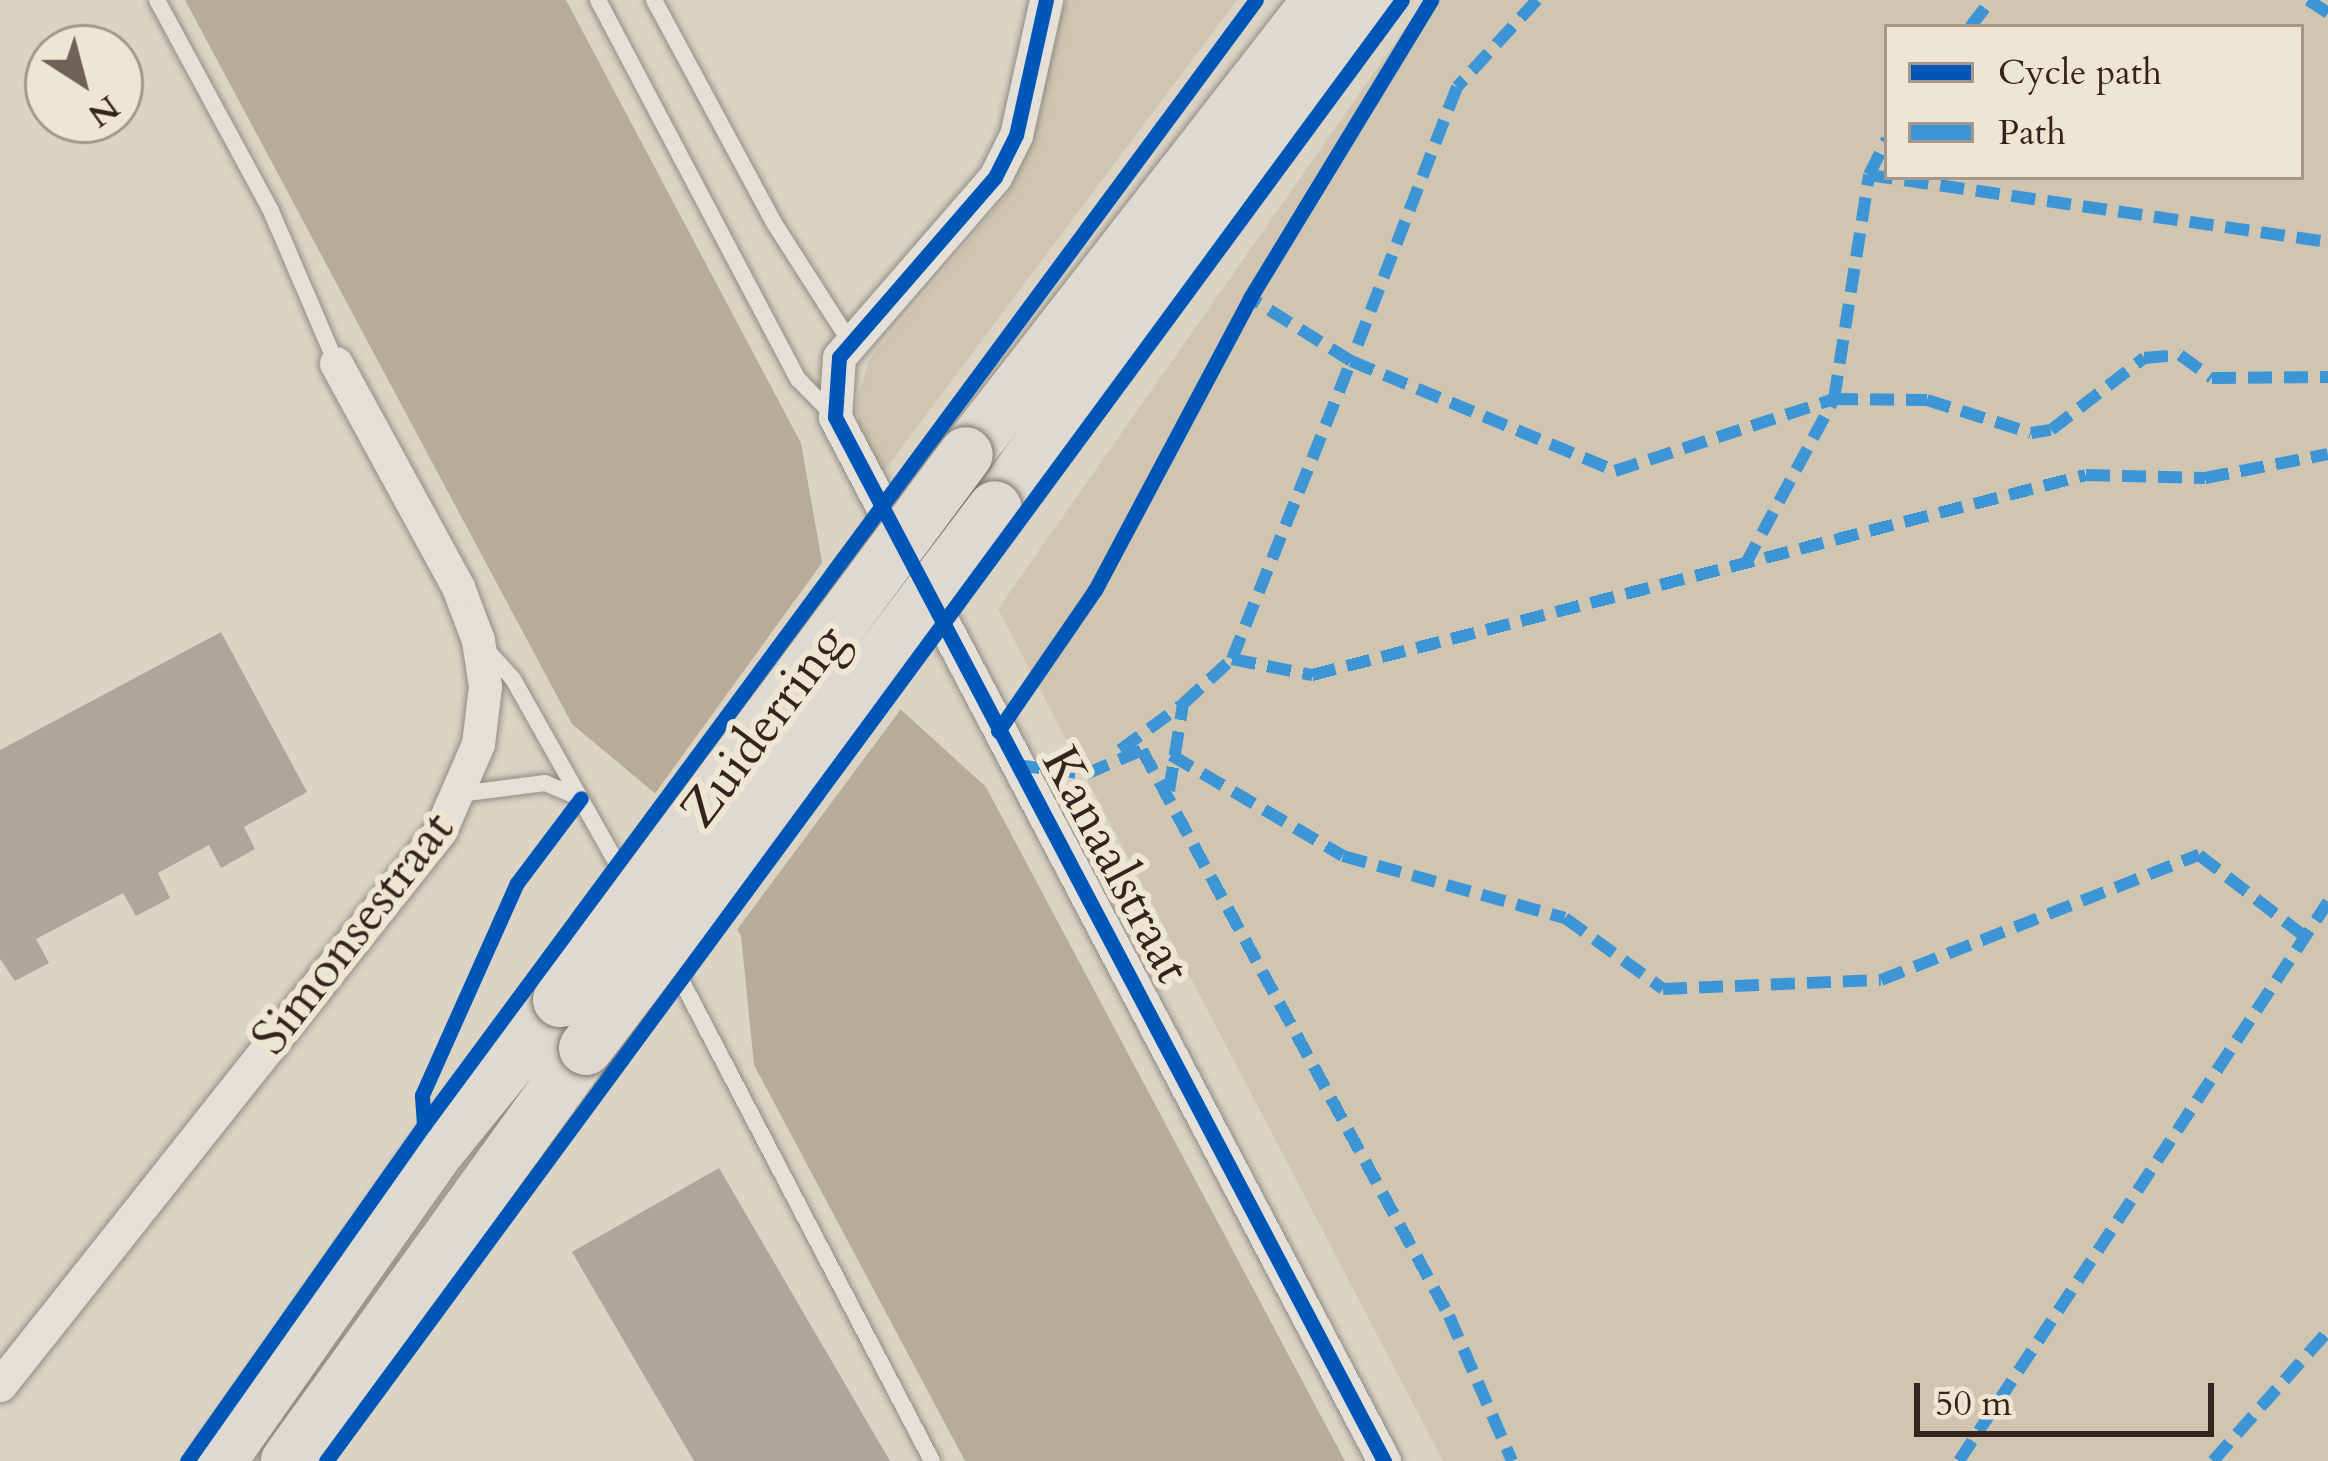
<!DOCTYPE html>
<style>
body{margin:0}
#map{position:relative;width:2328px;height:1461px;overflow:hidden;background:#dbd4c4;font-family:Cardo,serif}
div>[style]{position:absolute}
.green>*{inset:0;background:#d0c5b0}
.water>*{inset:0;background:#b7ac98}
.pier>*{inset:0;background:#dbd4c4}
.building>*{inset:0;background:#aca69b}
.roads{filter:drop-shadow(0 0 3px #928c83) drop-shadow(0 0 3px #928c83)}
.service>*{height:16px;margin:-8px;padding:0 8px;transform-origin:8px;border-radius:8px;background:#e4e0d8}
.minor>*{height:33px;margin:-16.5px;padding:0 16.5px;transform-origin:16.5px;border-radius:16.5px;background:#e4e0d8}
.trunk>*{height:54px;margin:-27px;padding:0 27px;transform-origin:27px;border-radius:27px;background:#dedad1}
.bridges{filter:drop-shadow(0 0 3px #7b756c) drop-shadow(0 0 3px #7b756c)}
.trunk-bridge>*{height:54px;margin:-27px;padding:0 27px;transform-origin:27px;border-radius:27px;background:#dedad1}
.quiet>*{height:12px;margin-top:-6px;transform-origin:0;background:repeating-linear-gradient(90deg,#3d95d5 0 24px,transparent 0 36px)}
.cycleway>*{height:15px;margin:-7.5px;padding:0 7.5px;transform-origin:7.5px;border-radius:7.5px;background:#0057b8}
span{translate:-50% -50%;white-space:nowrap;text-align:center;line-height:1.15;-webkit-text-stroke:12px #eee6d2;paint-order:stroke}
.street-label{font-size:51px;color:#33241d}
.legend{position:absolute;left:1884px;top:24px;width:420px;height:156px;box-sizing:border-box;background:#eee6d2;border:3px solid #a3988a;margin:0;padding:15px 21px;list-style:none;font-size:36px;color:#33241d}
.legend li{display:flex;align-items:center;gap:24px;height:60px}
.legend b{width:60px;border:3px solid #a3988a}
.north{position:absolute;left:24px;top:24px;width:120px;height:120px;box-sizing:border-box;background:#eee6d2;border:3px solid #a3988a;border-radius:50%;rotate:144deg;font-size:33px;font-weight:700;line-height:48px;text-align:center;color:#33241d}
.north::after{content:'';display:block;margin:auto;width:42px;height:54px;background:#6e6257;clip-path:polygon(50% 0,100% 100%,50% 72%,0 100%)}
.scale{position:absolute;left:1914px;top:1383px;width:300px;height:54px;box-sizing:border-box;border:6px solid #33241d;border-top:0;padding-left:15px;font-size:36px;line-height:42px;white-space:nowrap;color:#33241d;-webkit-text-stroke:9px #eee6d2;paint-order:stroke}
</style>
<div id="map">
<div class="green">
<div style="clip-path:polygon(1066px 0,1237px 0,882px 474px,861px 436px,856px 404px,869px 360px,1006px 196px)"></div>
<div style="clip-path:polygon(evenodd,1425px 0,2328px 0,2328px 1461px,1443px 1461px,998px 609px,1425px 0,1887px 27px,2301px 27px,2301px 177px,1887px 177px,1887px 27px)"></div>
</div>
<div class="water">
<div style="clip-path:polygon(185px 0,566px 0,801px 443px,825px 579px,886px 696px,986px 787px,1345px 1461px,965px 1461px,754px 1065px,741px 936px,658px 796px,572px 724px)"></div>
</div>
<div class="pier">
<div style="clip-path:polygon(827px 556px,830px 577px,904px 705px,733px 935px,651px 799px)"></div>
</div>
<div class="building">
<div style="clip-path:polygon(221px 632px,307px 792px,244px 827px,255px 849px,221px 868px,209px 845px,158px 873px,170px 898px,136px 916px,123px 893px,36px 939px,49px 963px,15px 981px,0 959px,0 750px)"></div>
<div style="clip-path:polygon(719px 1168px,890px 1461px,694px 1461px,572px 1252px)"></div>
</div>
<div class="roads">
<div class="service">
<div style="left:157px;top:0;width:240px;rotate:61.6deg"></div>
<div style="left:271px;top:211px;width:165px;rotate:66.8deg"></div>
<div style="left:598px;top:0;width:429px;rotate:62.2deg"></div>
<div style="left:798px;top:379px;width:52px;rotate:45.8deg"></div>
<div style="left:654px;top:0;width:253px;rotate:61.7deg"></div>
<div style="left:774px;top:223px;width:141px;rotate:57.4deg"></div>
<div style="left:485px;top:648px;width:42px;rotate:47.9deg"></div>
<div style="left:513px;top:679px;width:239px;rotate:60.6deg"></div>
<div style="left:459px;top:794px;width:87px;rotate:-7.3deg"></div>
<div style="left:545px;top:783px;width:38px;rotate:23deg"></div>
<div style="left:669px;top:957px;width:568px;rotate:62.44deg"></div>
</div>
<div class="minor">
<div style="left:1046px;top:0;width:138px;rotate:102.5deg"></div>
<div style="left:1016px;top:135px;width:47px;rotate:116.6deg"></div>
<div style="left:995px;top:177px;width:238px;rotate:130.9deg"></div>
<div style="left:839px;top:357px;width:60px;rotate:93.8deg"></div>
<div style="left:835px;top:417px;width:1180px;rotate:62.26deg"></div>
<div style="left:0;top:1385px;width:707px;rotate:-51.54deg"></div>
<div style="left:440px;top:831px;width:95px;rotate:-66.4deg"></div>
<div style="left:478px;top:744px;width:58px;rotate:-83.1deg"></div>
<div style="left:485px;top:686px;width:47px;rotate:-98.7deg"></div>
<div style="left:478px;top:640px;width:57px;rotate:-110.7deg"></div>
<div style="left:458px;top:587px;width:255px;rotate:-118.6deg"></div>
</div>
<div class="trunk">
<div style="left:966px;top:454px;width:576px;rotate:-52.06deg"></div>
<div style="left:995px;top:508px;width:629px;rotate:-53.86deg"></div>
<div style="left:219px;top:1461px;width:373px;rotate:-54.9deg"></div>
<div style="left:433px;top:1156px;width:201px;rotate:-50.9deg"></div>
<div style="left:288px;top:1461px;width:509px;rotate:-54.19deg"></div>
</div>
</div>
<div class="bridges">
<div class="trunk-bridge">
<div style="left:560px;top:1000px;width:680px;rotate:-53.37deg"></div>
<div style="left:586px;top:1048px;width:677px;rotate:-52.86deg"></div>
</div>
</div>
<div class="quiet">
<div style="left:1537px;top:0;width:118px;rotate:132.6deg"></div>
<div style="left:1457px;top:87px;width:294px;rotate:111.1deg"></div>
<div style="left:1351px;top:361px;width:286px;rotate:22.6deg"></div>
<div style="left:1615px;top:471px;width:231px;rotate:-18.2deg"></div>
<div style="left:1834px;top:399px;width:227px;rotate:-81.1deg"></div>
<div style="left:1869px;top:175px;width:464px;rotate:8.3deg"></div>
<div style="left:2308px;top:0;width:24px;rotate:33deg"></div>
<div style="left:1970px;top:27px;width:34px;rotate:-52deg"></div>
<div style="left:1869px;top:175px;width:40px;rotate:-63.4deg"></div>
<div style="left:1745px;top:565px;width:188px;rotate:-61.8deg"></div>
<div style="left:1834px;top:399px;width:93px;rotate:0.6deg"></div>
<div style="left:1927px;top:400px;width:109px;rotate:17.6deg"></div>
<div style="left:2031px;top:433px;width:20px;rotate:-9deg"></div>
<div style="left:2051px;top:430px;width:118px;rotate:-37.7deg"></div>
<div style="left:2144px;top:358px;width:36px;rotate:-5deg"></div>
<div style="left:2180px;top:355px;width:39px;rotate:36deg"></div>
<div style="left:2212px;top:378px;width:116px;rotate:-0.5deg"></div>
<div style="left:1232px;top:659px;width:321px;rotate:-68.2deg"></div>
<div style="left:1351px;top:361px;width:119px;rotate:-148deg"></div>
<div style="left:1120px;top:750px;width:78px;rotate:-36.1deg"></div>
<div style="left:1171px;top:755px;width:199px;rotate:30.4deg"></div>
<div style="left:1343px;top:856px;width:230px;rotate:15.6deg"></div>
<div style="left:1565px;top:918px;width:121px;rotate:35.9deg"></div>
<div style="left:1663px;top:989px;width:218px;rotate:-2.4deg"></div>
<div style="left:1881px;top:980px;width:342px;rotate:-21.5deg"></div>
<div style="left:2199px;top:855px;width:133px;rotate:37.6deg"></div>
<div style="left:1016px;top:765px;width:71px;rotate:7.3deg"></div>
<div style="left:1086px;top:774px;width:61px;rotate:-23.2deg"></div>
<div style="left:1142px;top:750px;width:644px;rotate:61.52deg"></div>
<div style="left:1449px;top:1316px;width:158px;rotate:66.5deg"></div>
<div style="left:1169px;top:791px;width:88px;rotate:-80.9deg"></div>
<div style="left:1183px;top:704px;width:67px;rotate:-42.6deg"></div>
<div style="left:1232px;top:659px;width:82px;rotate:11.3deg"></div>
<div style="left:1312px;top:675px;width:799px;rotate:-14.49deg"></div>
<div style="left:2086px;top:475px;width:119px;rotate:1.4deg"></div>
<div style="left:2205px;top:478px;width:125px;rotate:-11deg"></div>
<div style="left:1959px;top:1461px;width:670px;rotate:-56.57deg"></div>
<div style="left:2213px;top:1461px;width:174px;rotate:-48.5deg"></div>
</div>
<div class="cycleway">
<div style="left:1046px;top:0;width:138px;rotate:102.5deg"></div>
<div style="left:1016px;top:135px;width:47px;rotate:116.6deg"></div>
<div style="left:995px;top:177px;width:238px;rotate:130.9deg"></div>
<div style="left:839px;top:357px;width:60px;rotate:93.8deg"></div>
<div style="left:835px;top:417px;width:1180px;rotate:62.26deg"></div>
<div style="left:998px;top:731px;width:171px;rotate:-55.5deg"></div>
<div style="left:1095px;top:590px;width:331px;rotate:-62deg"></div>
<div style="left:1250px;top:298px;width:349px;rotate:-58.7deg"></div>
<div style="left:424px;top:1125px;width:30px;rotate:-94deg"></div>
<div style="left:422px;top:1095px;width:232px;rotate:-65.9deg"></div>
<div style="left:517px;top:883px;width:106px;rotate:-53deg"></div>
<div style="left:187px;top:1461px;width:411px;rotate:-54.8deg"></div>
<div style="left:424px;top:1125px;width:1399px;rotate:-53.52deg"></div>
<div style="left:326px;top:1461px;width:1814px;rotate:-53.63deg"></div>
</div>
<div class="street-label">
<span style="left:764px;top:726px;rotate:-53deg">Zuiderring</span>
<span style="left:1116px;top:865px;rotate:62deg">Kanaalstraat</span>
<span style="left:353px;top:933px;rotate:-52deg">Simonsestraat</span>
</div>
<ul class="legend">
<li><b style="height:15px;background:#0057b8"></b>Cycle path</li>
<li><b style="height:15px;background:#3d95d5"></b>Path</li>
</ul>
<div class="north">N</div>
<div class="scale">50 m</div>
</div>
